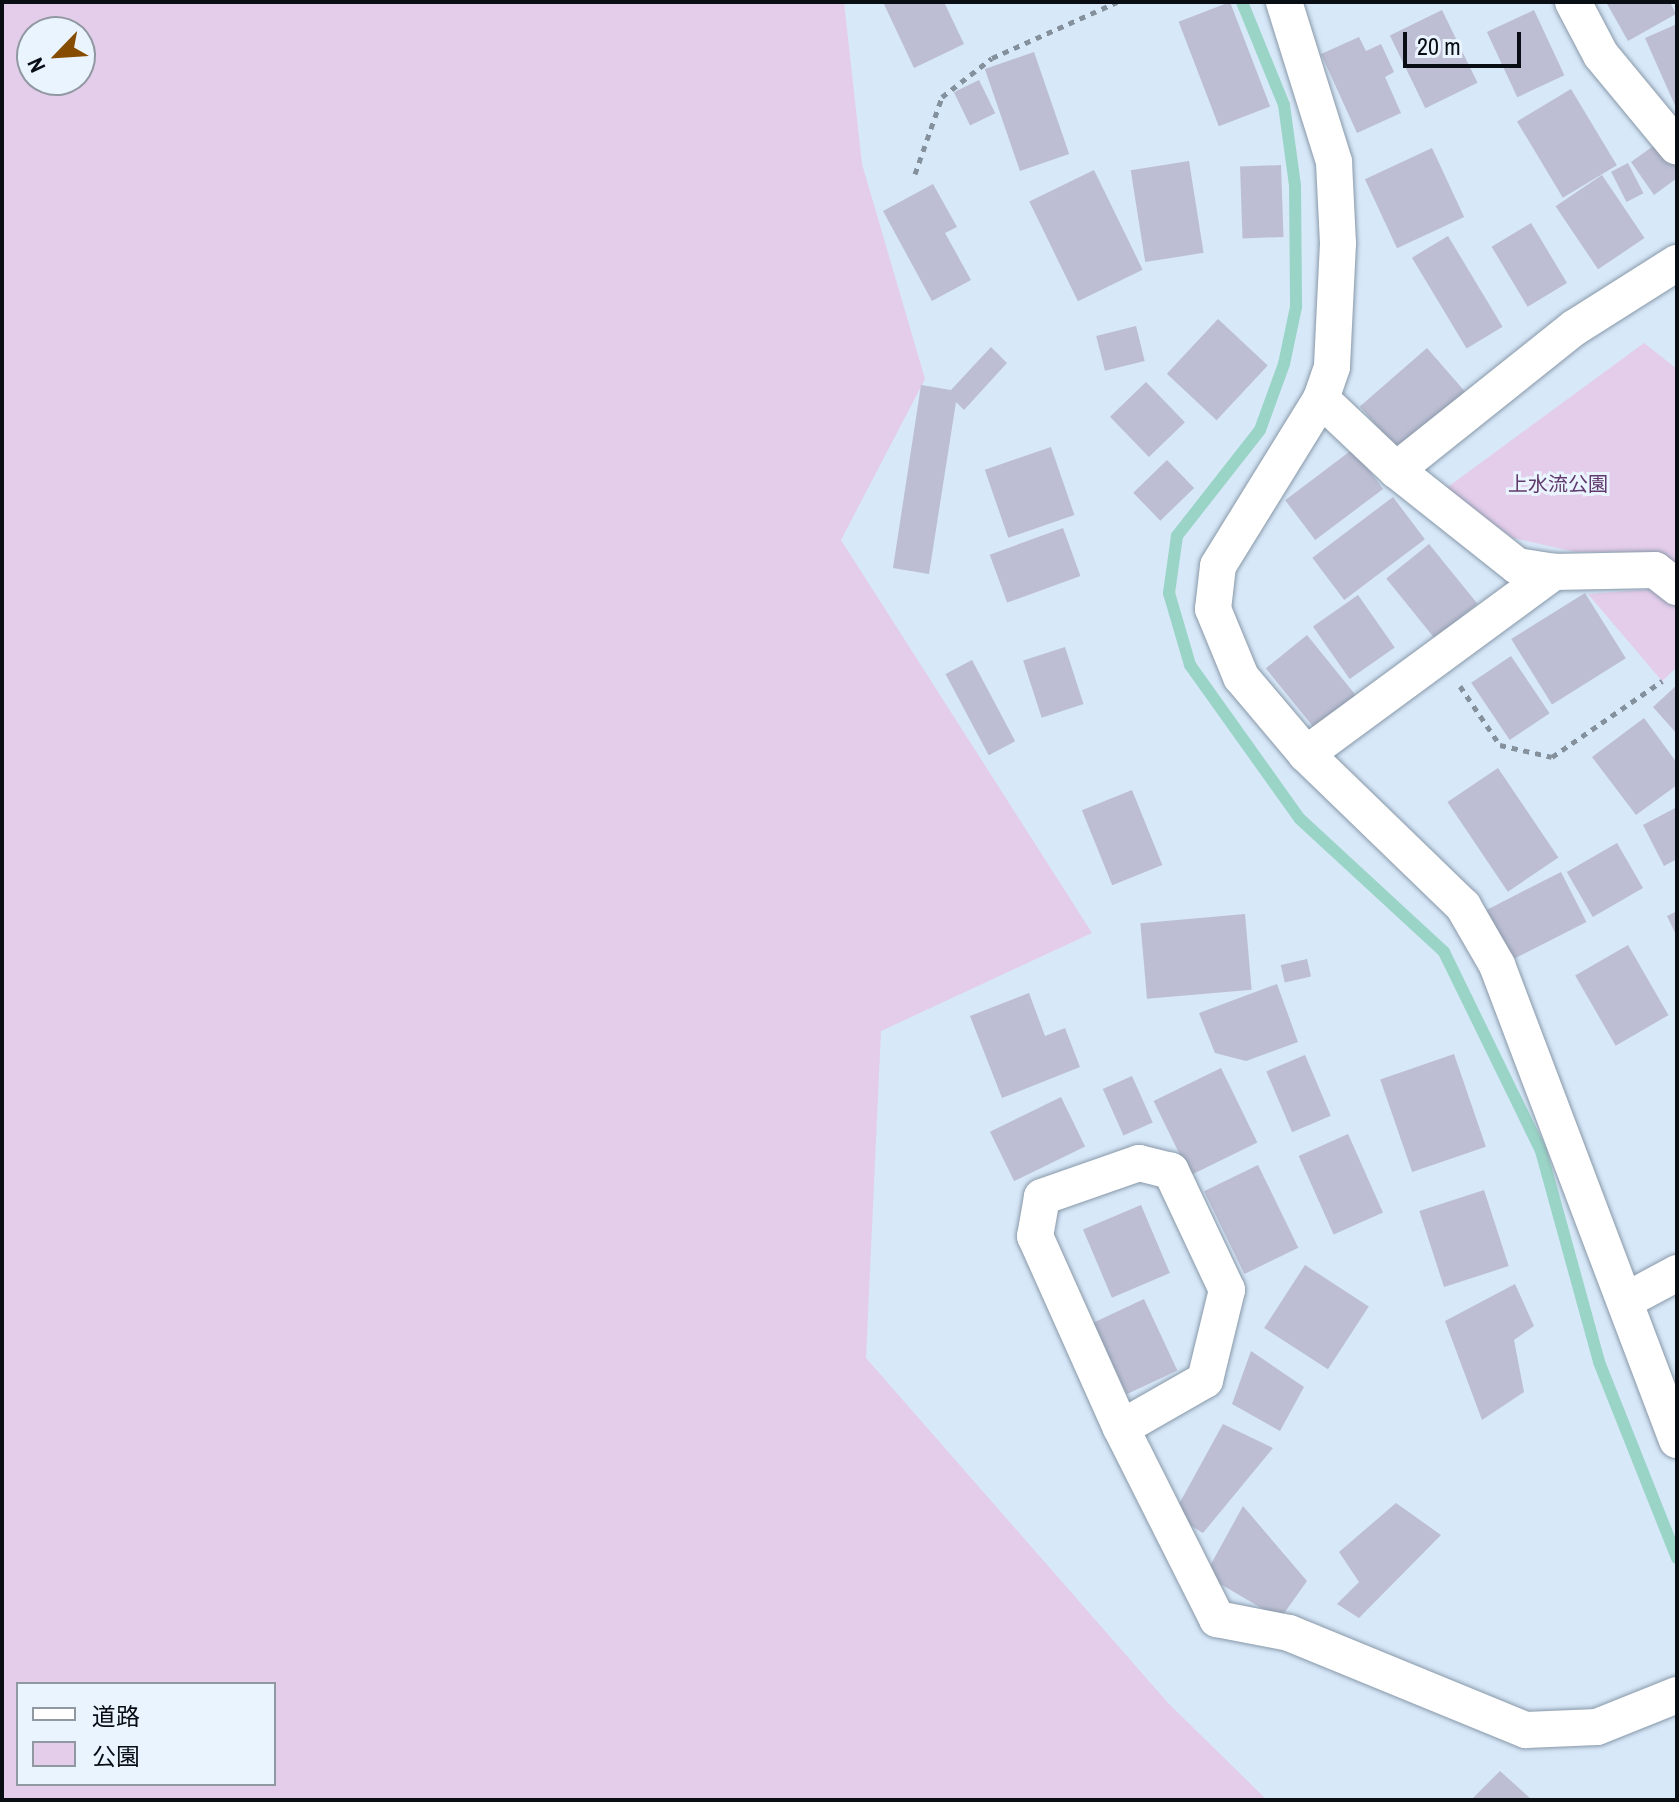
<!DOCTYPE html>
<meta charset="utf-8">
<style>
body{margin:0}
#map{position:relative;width:1679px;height:1802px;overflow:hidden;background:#d7e8f9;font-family:"Archivo Narrow","Noto Sans JP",sans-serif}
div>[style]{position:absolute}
.green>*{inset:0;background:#e4cceb}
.stream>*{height:12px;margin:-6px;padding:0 6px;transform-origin:6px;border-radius:6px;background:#9ad4c6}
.building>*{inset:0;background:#bdbed3;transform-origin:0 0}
.path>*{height:5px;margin-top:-2.5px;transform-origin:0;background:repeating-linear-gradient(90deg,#84919d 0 6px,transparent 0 12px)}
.roads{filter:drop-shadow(0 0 2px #8898a8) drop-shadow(0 0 2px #8898a8)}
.minor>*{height:36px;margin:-18px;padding:0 18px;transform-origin:18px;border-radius:18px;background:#fff}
span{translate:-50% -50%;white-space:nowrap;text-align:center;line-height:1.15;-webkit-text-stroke:6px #eaf4ff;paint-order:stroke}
.park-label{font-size:20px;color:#603a6c}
.frame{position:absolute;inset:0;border:4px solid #090e14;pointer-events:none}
.legend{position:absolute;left:16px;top:1682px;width:260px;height:104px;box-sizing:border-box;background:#eaf4ff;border:2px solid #9098a1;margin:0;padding:10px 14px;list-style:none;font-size:24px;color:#090e14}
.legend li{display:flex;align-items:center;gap:16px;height:40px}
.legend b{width:40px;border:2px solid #9098a1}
.north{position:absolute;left:16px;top:16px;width:80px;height:80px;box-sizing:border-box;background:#eaf4ff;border:2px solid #9098a1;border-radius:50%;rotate:245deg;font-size:22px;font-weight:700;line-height:32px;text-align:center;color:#090e14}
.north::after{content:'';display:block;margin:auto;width:28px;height:36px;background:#864c01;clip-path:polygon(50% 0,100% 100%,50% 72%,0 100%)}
.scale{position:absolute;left:1403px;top:32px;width:118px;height:36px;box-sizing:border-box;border:4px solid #090e14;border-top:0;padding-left:10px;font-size:24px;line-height:28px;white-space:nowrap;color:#090e14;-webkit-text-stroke:6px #eaf4ff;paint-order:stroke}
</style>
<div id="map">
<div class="green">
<div style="clip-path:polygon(evenodd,2px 2px,844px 2px,862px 164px,925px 379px,841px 540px,1092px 933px,881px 1031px,866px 1358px,1168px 1703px,1267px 1800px,2px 1800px,2px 2px,32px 32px,80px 32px,80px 80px,32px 80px,32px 32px,2px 2px,18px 1684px,274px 1684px,274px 1784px,18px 1784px,18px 1684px)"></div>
<div style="clip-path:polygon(1644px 343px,1677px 369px,1677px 569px,1656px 552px,1576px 552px,1513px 538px,1445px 489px)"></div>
<div style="clip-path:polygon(1669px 588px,1677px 595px,1677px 667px,1662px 681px,1588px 594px)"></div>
</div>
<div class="stream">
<div style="left:1242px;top:2px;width:111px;rotate:67.8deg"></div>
<div style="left:1284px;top:105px;width:81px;rotate:82.2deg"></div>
<div style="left:1295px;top:185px;width:122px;rotate:89.5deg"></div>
<div style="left:1296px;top:307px;width:58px;rotate:101.9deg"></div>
<div style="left:1284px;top:364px;width:70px;rotate:110deg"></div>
<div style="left:1260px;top:430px;width:135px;rotate:128.1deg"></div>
<div style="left:1177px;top:536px;width:58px;rotate:98deg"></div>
<div style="left:1169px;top:593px;width:75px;rotate:73.7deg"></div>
<div style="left:1190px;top:665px;width:189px;rotate:54.5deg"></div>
<div style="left:1300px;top:819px;width:196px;rotate:42.7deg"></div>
<div style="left:1444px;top:952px;width:221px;rotate:64deg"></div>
<div style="left:1541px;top:1151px;width:219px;rotate:74.6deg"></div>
<div style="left:1599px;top:1362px;width:211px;rotate:68.3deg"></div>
</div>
<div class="building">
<div style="clip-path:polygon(883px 2px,944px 2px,964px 44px,914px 68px)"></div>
<div style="left:1230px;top:2px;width:112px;height:55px;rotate:69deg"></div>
<div style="clip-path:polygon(1606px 2px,1670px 2px,1676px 14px,1628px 41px)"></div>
<div style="left:1442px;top:10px;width:81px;height:58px;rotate:64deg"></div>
<div style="left:1534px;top:10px;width:72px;height:52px;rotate:65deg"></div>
<div style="clip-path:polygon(1677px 24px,1677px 110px,1645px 38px)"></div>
<div style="clip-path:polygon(1359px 37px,1366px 51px,1381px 44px,1394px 72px,1385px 77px,1401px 113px,1357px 133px,1321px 54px)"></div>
<div style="left:1034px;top:52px;width:108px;height:52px;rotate:71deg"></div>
<div style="left:979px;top:80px;width:37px;height:28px;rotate:64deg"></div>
<div style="left:1571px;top:89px;width:89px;height:63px;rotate:59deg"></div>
<div style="clip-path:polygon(1663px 139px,1677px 159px,1677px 178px,1654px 195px,1631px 162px)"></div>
<div style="left:1432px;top:148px;width:76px;height:74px;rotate:65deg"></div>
<div style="left:1189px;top:161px;width:93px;height:59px;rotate:81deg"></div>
<div style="left:1628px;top:163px;width:34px;height:19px;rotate:63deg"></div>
<div style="left:1281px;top:165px;width:72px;height:41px;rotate:88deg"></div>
<div style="left:1094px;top:170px;width:111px;height:72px;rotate:64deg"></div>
<div style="left:1602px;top:175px;width:76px;height:56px;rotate:56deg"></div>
<div style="clip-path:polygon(933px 184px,957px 227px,945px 233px,971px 280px,932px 301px,883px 211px)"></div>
<div style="left:1531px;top:223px;width:70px;height:46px;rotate:59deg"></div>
<div style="left:1448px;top:236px;width:106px;height:42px;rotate:59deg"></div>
<div style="left:1218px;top:319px;width:68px;height:75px;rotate:43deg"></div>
<div style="left:1136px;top:326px;width:36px;height:41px;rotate:76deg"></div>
<div style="clip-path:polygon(991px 347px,1007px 363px,964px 410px,956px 402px,929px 574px,893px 568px,921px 385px,951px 390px)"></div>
<div style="left:1427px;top:348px;width:64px;height:89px;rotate:49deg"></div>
<div style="left:1146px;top:382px;width:56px;height:50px;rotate:46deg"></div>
<div style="left:1051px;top:447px;width:72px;height:70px;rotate:71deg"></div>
<div style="left:1353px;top:449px;width:50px;height:85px;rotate:53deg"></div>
<div style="left:1167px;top:460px;width:39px;height:47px;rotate:46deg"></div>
<div style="left:1393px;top:497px;width:53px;height:101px;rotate:53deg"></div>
<div style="left:1063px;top:528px;width:51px;height:78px;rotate:70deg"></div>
<div style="left:1429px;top:544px;width:77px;height:55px;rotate:51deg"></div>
<div style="left:1585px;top:593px;width:77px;height:87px;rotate:58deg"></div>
<div style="left:1358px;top:595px;width:64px;height:55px;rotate:55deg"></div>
<div style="left:1307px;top:635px;width:82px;height:53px;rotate:51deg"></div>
<div style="left:1065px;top:647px;width:60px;height:44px;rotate:72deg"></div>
<div style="left:1511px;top:656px;width:69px;height:48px;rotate:56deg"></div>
<div style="left:972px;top:660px;width:92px;height:30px;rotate:62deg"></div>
<div style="clip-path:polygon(1677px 685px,1677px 734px,1653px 707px)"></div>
<div style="clip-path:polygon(1644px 718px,1677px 763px,1677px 785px,1636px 815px,1592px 757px)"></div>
<div style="left:1498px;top:768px;width:108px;height:61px;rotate:56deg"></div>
<div style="left:1132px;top:790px;width:81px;height:54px;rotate:68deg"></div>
<div style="clip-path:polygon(1677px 807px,1677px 859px,1664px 866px,1643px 825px)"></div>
<div style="left:1617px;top:843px;width:52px;height:58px;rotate:60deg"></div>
<div style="left:1561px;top:872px;width:56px;height:89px;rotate:63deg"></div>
<div style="clip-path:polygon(1677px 911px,1677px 937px,1667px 916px)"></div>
<div style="left:1245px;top:914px;width:76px;height:105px;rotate:85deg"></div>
<div style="left:1628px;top:945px;width:81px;height:61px;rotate:60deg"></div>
<div style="left:1307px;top:959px;width:18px;height:27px;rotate:77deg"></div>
<div style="clip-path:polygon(1277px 984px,1298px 1042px,1246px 1061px,1215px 1053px,1199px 1013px)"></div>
<div style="clip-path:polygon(1029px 993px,1045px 1036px,1065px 1028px,1080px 1067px,1002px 1098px,970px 1016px)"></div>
<div style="left:1454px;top:1054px;width:98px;height:78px;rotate:71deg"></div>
<div style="left:1305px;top:1055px;width:66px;height:42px;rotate:67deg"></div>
<div style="left:1221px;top:1068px;width:83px;height:75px;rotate:64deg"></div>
<div style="left:1132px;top:1076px;width:51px;height:32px;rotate:66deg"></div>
<div style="left:1061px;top:1097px;width:55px;height:79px;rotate:64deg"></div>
<div style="left:1348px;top:1134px;width:86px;height:54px;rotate:66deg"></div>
<div style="left:1258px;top:1165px;width:92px;height:60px;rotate:64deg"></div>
<div style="left:1484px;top:1190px;width:80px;height:68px;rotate:72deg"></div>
<div style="left:1141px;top:1205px;width:74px;height:63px;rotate:67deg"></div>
<div style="left:1305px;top:1265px;width:76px;height:75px;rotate:33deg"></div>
<div style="clip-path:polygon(1515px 1284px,1534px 1326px,1514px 1340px,1524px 1392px,1482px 1420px,1445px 1321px)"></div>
<div style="left:1144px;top:1299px;width:79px;height:56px;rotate:65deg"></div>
<div style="clip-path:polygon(1251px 1351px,1304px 1387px,1280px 1431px,1232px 1404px)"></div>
<div style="clip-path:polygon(1223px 1424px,1273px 1448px,1203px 1533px,1173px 1515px)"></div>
<div style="clip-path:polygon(1396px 1503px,1441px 1535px,1359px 1618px,1337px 1604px,1359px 1582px,1339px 1552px)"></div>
<div style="clip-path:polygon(1243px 1506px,1307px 1581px,1280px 1619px,1205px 1575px)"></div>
<div style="clip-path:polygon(1500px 1771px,1532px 1800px,1471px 1800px)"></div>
</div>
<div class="path">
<div style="left:915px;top:174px;width:82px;rotate:-70.7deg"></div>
<div style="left:942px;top:97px;width:63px;rotate:-38deg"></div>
<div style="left:992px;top:58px;width:137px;rotate:-24.1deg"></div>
<div style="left:1460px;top:686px;width:71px;rotate:55.9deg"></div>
<div style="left:1500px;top:745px;width:53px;rotate:13deg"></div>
<div style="left:1552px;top:757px;width:134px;rotate:-34.6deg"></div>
</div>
<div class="roads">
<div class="minor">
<div style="left:1284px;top:2px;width:168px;rotate:72.6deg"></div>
<div style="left:1334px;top:162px;width:81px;rotate:87.2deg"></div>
<div style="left:1338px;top:243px;width:124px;rotate:92.8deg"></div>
<div style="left:1332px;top:367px;width:34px;rotate:109deg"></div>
<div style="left:1321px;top:399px;width:196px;rotate:121.7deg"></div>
<div style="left:1218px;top:566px;width:43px;rotate:96.6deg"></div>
<div style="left:1213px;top:609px;width:74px;rotate:67.6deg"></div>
<div style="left:1241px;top:677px;width:101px;rotate:49.8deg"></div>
<div style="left:1306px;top:754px;width:219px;rotate:44.1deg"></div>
<div style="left:1463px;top:906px;width:68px;rotate:60deg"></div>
<div style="left:1497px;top:965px;width:508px;rotate:69.25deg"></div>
<div style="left:1573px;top:2px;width:60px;rotate:62.2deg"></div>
<div style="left:1601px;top:55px;width:119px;rotate:50.4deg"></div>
<div style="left:1321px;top:399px;width:103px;rotate:43.4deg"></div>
<div style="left:1396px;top:470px;width:154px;rotate:38.4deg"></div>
<div style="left:1517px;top:566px;width:37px;rotate:9deg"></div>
<div style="left:1554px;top:572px;width:101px;rotate:-1.1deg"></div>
<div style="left:1655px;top:570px;width:28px;rotate:38deg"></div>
<div style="left:1396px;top:470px;width:228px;rotate:-38.6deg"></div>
<div style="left:1574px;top:328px;width:122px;rotate:-32.3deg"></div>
<div style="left:1306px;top:754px;width:308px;rotate:-36.3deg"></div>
<div style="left:1625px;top:1301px;width:59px;rotate:-28.3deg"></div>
<div style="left:1121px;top:1428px;width:97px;rotate:-29.7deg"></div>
<div style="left:1205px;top:1380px;width:93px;rotate:-76.3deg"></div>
<div style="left:1227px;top:1290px;width:132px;rotate:-115.2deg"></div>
<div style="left:1171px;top:1171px;width:33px;rotate:-166deg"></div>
<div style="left:1139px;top:1163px;width:103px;rotate:160.7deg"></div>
<div style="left:1042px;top:1197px;width:40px;rotate:100deg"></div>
<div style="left:1035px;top:1236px;width:210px;rotate:65.9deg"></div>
<div style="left:1121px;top:1428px;width:214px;rotate:63.3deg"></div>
<div style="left:1217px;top:1619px;width:73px;rotate:11deg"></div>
<div style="left:1289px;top:1633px;width:256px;rotate:22.3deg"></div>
<div style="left:1526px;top:1730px;width:71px;rotate:-2.4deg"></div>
<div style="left:1597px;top:1727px;width:86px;rotate:-21.8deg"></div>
</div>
</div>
<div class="park-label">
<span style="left:1558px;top:483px">上水流公園</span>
</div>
<div class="frame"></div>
<ul class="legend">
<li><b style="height:10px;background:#fff"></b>道路</li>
<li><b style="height:22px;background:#e4cceb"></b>公園</li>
</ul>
<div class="north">N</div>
<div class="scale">20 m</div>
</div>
